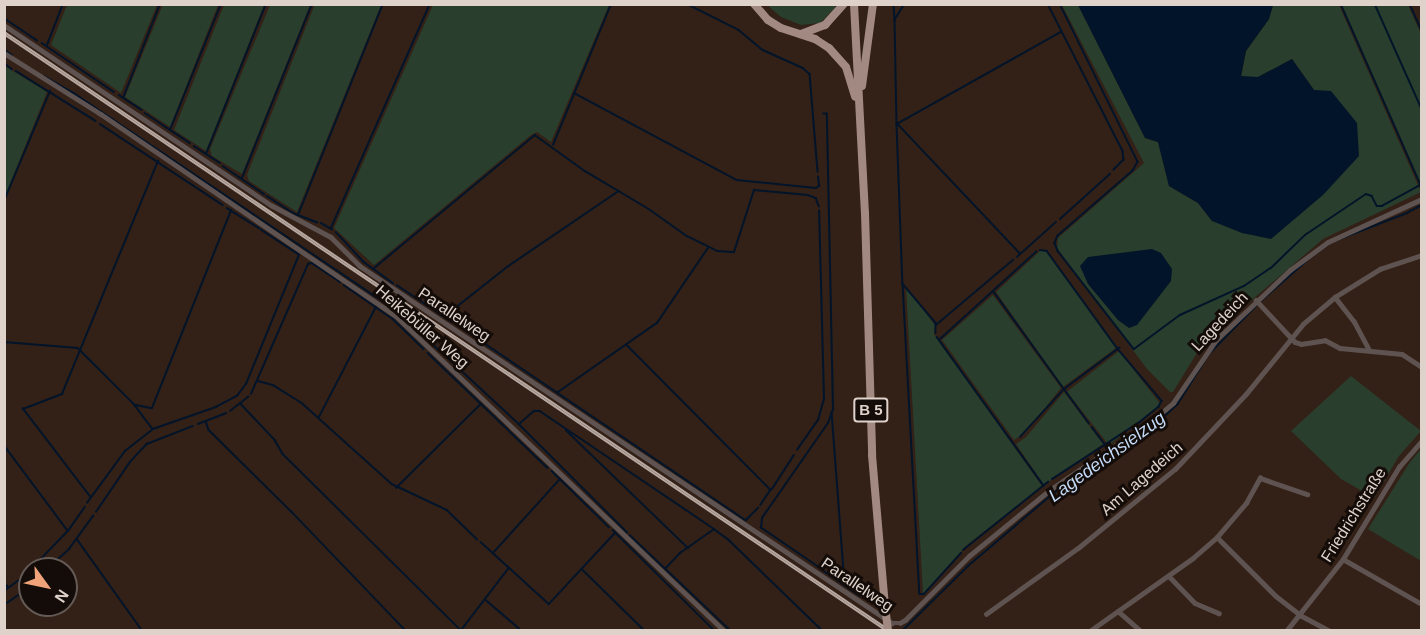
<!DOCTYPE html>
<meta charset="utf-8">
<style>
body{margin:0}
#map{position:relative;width:1426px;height:635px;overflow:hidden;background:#332016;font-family:Helvetica,sans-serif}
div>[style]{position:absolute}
.green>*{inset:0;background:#293e2c;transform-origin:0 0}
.water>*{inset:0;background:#021429}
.stream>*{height:1.5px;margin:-0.75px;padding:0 0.75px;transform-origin:0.75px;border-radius:0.75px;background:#021429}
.minor>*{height:4.5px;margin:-2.25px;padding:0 2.25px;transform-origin:2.25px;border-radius:2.25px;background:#5e5350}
.trunk>*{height:8px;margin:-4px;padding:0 4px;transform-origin:4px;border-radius:4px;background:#a28a82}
.rail>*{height:4px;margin-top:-2px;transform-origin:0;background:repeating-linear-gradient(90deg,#140c08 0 4.5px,#b6a7a0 0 9px);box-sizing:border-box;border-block:2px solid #b6a7a0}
.trunk-bridge>*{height:8px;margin:-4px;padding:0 4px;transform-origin:4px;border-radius:4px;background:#a28a82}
span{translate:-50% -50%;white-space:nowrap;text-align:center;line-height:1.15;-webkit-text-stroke:6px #140c08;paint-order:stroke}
.shield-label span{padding:2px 4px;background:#140c08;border:2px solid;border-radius:4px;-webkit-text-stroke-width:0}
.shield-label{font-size:15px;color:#dfd2cb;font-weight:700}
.street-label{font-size:16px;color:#dfd2cb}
.water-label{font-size:18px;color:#c3dbf9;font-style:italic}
.frame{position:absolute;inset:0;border:6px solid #dfd2cb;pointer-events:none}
.north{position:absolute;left:18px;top:557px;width:60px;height:60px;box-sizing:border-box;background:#140c08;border:2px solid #655b56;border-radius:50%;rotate:123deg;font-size:16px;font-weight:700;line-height:24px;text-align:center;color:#dfd2cb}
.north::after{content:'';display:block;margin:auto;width:21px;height:27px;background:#f0a378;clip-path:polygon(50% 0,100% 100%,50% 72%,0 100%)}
</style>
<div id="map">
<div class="green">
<div style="clip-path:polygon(163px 4px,218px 5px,170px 127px,125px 97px)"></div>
<div style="clip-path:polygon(315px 4px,381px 5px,297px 212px,249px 181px,247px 175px)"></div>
<div style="clip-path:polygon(67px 5px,157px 5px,121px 93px,51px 45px)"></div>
<div style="clip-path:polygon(224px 5px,264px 5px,206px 151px,174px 130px)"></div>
<div style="clip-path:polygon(270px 5px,310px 5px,242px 174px,212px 156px,210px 149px)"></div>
<div style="clip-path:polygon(433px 5px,609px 5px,551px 142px,537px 132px,531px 135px,374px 265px,334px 228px)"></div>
<div style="clip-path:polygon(767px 5px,835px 5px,835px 8px,820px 23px,801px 25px,781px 17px)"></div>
<div style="clip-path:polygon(1062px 5px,1078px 5px,1145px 138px,1158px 142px,1169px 186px,1198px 203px,1212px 221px,1314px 90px,1292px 59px,1258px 77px,1241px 77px,1246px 51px,1269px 19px,1273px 5px,1339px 5px,1421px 192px,1323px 239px,1216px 331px,1200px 348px,1173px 392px,1170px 392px,1147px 369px,1057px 248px,1058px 238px,1144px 163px)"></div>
<div style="clip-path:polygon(1342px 5px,1408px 5px,1421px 34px,1421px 184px)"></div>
<div style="clip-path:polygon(5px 66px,47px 92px,5px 196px)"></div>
<div style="clip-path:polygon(1045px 250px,1116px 345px,1116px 348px,1063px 387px,996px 292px,1040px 251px)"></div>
<div style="clip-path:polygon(906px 288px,935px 325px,934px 334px,1042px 486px,967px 545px,923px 594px)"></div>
<div style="clip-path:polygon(993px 295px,1061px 388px,1025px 433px,1014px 440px,942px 340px)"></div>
<div style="left:1119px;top:351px;width:68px;height:66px;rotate:52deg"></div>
<div style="clip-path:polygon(1351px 376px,1421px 431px,1399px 456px,1374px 498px,1341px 479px,1291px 431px)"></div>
<div style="clip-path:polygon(1064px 392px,1103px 444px,1044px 485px,1016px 444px,1026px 437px)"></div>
<div style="clip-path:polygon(1421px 449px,1421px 561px,1368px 529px,1410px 462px)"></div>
</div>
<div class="water">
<div style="clip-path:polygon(1078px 5px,1273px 5px,1269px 19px,1246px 51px,1241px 76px,1258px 77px,1292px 59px,1314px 90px,1331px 91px,1357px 123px,1359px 156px,1323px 195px,1271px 239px,1242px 233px,1212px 221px,1198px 203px,1169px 186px,1158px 142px,1145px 138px)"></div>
<div style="clip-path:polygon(1152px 249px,1161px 253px,1172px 269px,1171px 281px,1137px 325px,1129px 328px,1118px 320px,1088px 284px,1080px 266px,1088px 257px)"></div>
</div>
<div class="stream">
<div style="left:687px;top:4px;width:58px;rotate:26.6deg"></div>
<div style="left:739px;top:30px;width:31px;rotate:40deg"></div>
<div style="left:763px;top:50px;width:44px;rotate:24.2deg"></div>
<div style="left:803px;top:68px;width:9px;rotate:41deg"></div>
<div style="left:810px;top:74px;width:98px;rotate:85.3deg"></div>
<div style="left:905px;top:4px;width:19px;rotate:122deg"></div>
<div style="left:895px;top:20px;width:104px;rotate:88.9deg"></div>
<div style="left:897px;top:124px;width:160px;rotate:87.9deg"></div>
<div style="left:903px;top:284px;width:310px;rotate:86.9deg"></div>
<div style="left:920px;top:594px;width:4px"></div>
<div style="left:924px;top:594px;width:55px;rotate:-47.9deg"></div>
<div style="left:1048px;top:4px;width:165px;rotate:63deg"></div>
<div style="left:1123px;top:151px;width:9px;rotate:84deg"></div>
<div style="left:1124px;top:160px;width:14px;rotate:135deg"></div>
<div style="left:1060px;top:4px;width:176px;rotate:63.7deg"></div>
<div style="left:1138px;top:162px;width:10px;rotate:119deg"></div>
<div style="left:1133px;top:171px;width:99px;rotate:139.1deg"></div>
<div style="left:1058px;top:236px;width:8px;rotate:113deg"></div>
<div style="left:1055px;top:243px;width:9px;rotate:69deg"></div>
<div style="left:1058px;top:251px;width:124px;rotate:52.2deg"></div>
<div style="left:1341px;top:4px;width:198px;rotate:66.2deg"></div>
<div style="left:1375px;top:4px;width:115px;rotate:65.9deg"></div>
<div style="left:1410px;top:4px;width:30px;rotate:66deg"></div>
<div style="left:894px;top:5px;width:14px;rotate:86deg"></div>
<div style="left:4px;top:18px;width:40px;rotate:34deg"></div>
<div style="left:42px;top:43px;width:87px;rotate:34.2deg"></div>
<div style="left:47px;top:45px;width:44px;rotate:-68.7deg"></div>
<div style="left:4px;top:49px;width:10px;rotate:37deg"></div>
<div style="left:4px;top:63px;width:10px;rotate:37deg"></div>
<div style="left:16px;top:71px;width:94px;rotate:32deg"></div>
<div style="left:44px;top:76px;width:34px;rotate:30deg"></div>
<div style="left:74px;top:93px;width:390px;rotate:34deg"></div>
<div style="left:397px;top:311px;width:166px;rotate:42.8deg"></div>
<div style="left:519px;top:424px;width:153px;rotate:45deg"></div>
<div style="left:574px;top:93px;width:185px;rotate:28.1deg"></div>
<div style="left:737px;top:180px;width:79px;rotate:5.8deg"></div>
<div style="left:816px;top:188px;width:4px;rotate:-34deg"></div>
<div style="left:819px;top:186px;width:9px;rotate:-96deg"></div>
<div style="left:119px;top:95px;width:27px;rotate:33deg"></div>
<div style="left:123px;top:98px;width:101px;rotate:-68.5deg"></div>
<div style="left:145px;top:113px;width:54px;rotate:33.7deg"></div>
<div style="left:100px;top:124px;width:147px;rotate:33.4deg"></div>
<div style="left:170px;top:130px;width:136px;rotate:-68deg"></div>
<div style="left:553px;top:145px;width:152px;rotate:-67.6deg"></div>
<div style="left:194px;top:146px;width:31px;rotate:33deg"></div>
<div style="left:206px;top:154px;width:162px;rotate:-68.2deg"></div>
<div style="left:223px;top:166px;width:50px;rotate:34.3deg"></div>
<div style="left:242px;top:178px;width:188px;rotate:-68.1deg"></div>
<div style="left:267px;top:196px;width:31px;rotate:33deg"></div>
<div style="left:293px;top:213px;width:26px;rotate:21deg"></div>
<div style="left:4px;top:201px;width:119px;rotate:-67.3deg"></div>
<div style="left:227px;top:208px;width:38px;rotate:32deg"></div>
<div style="left:298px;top:215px;width:227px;rotate:-68.1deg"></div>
<div style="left:1060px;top:219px;width:67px;rotate:-42deg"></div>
<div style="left:321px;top:223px;width:13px;rotate:29deg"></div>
<div style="left:331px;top:228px;width:245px;rotate:-66.2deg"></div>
<div style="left:336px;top:232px;width:41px;rotate:47deg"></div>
<div style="left:364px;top:262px;width:36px;rotate:36deg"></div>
<div style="left:1040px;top:250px;width:7px;rotate:8deg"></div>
<div style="left:1047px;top:251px;width:121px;rotate:54.1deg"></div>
<div style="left:1118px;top:349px;width:68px;rotate:49.8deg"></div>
<div style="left:1162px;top:401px;width:7px;rotate:117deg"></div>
<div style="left:1159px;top:407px;width:26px;rotate:141deg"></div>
<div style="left:1139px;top:423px;width:103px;rotate:146.9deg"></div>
<div style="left:1020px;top:254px;width:179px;rotate:-133.4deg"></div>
<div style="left:897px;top:124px;width:188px;rotate:-29.3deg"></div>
<div style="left:1017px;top:257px;width:52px;rotate:-41.9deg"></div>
<div style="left:373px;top:269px;width:210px;rotate:-39.6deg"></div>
<div style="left:535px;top:135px;width:62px;rotate:35.8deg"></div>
<div style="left:585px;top:171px;width:74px;rotate:30.7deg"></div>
<div style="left:649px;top:209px;width:47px;rotate:35.4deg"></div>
<div style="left:687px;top:236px;width:34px;rotate:26deg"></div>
<div style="left:718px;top:251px;width:16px;rotate:4deg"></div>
<div style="left:734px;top:252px;width:65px;rotate:-72.1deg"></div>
<div style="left:754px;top:190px;width:54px;rotate:5.3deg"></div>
<div style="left:808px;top:195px;width:9px;rotate:21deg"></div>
<div style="left:816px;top:198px;width:9px;rotate:69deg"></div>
<div style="left:903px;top:284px;width:51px;rotate:49.8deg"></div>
<div style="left:936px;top:323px;width:10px;rotate:90deg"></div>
<div style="left:344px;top:285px;width:60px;rotate:34.8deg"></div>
<div style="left:393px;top:319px;width:43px;rotate:44.1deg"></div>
<div style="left:397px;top:285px;width:66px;rotate:33.9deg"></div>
<div style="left:994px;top:292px;width:162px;rotate:54.1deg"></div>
<div style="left:445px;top:316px;width:79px;rotate:-38.3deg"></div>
<div style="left:507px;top:267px;width:135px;rotate:-34.2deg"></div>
<div style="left:456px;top:324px;width:350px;rotate:34.1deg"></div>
<div style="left:746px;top:520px;width:17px;rotate:-45deg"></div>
<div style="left:936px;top:325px;width:101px;rotate:-40.2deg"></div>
<div style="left:937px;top:337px;width:183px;rotate:54.3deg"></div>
<div style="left:940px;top:339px;width:130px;rotate:-42.2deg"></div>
<div style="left:4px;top:342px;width:74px;rotate:4.6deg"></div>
<div style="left:78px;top:348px;width:79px;rotate:45deg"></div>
<div style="left:134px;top:404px;width:31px;rotate:53deg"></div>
<div style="left:153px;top:429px;width:67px;rotate:-19.2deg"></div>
<div style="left:216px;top:407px;width:24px;rotate:-28deg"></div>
<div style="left:237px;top:396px;width:15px;rotate:-53deg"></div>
<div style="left:246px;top:384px;width:139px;rotate:-67.7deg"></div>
<div style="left:299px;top:255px;width:45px;rotate:-146.7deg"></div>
<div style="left:627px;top:345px;width:204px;rotate:45.2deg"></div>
<div style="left:771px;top:490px;width:18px;rotate:124deg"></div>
<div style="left:1134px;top:349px;width:57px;rotate:-36.5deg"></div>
<div style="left:1180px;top:315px;width:70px;rotate:-24.4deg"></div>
<div style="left:1244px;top:286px;width:32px;rotate:-34deg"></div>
<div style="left:1271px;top:268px;width:47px;rotate:-44.1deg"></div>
<div style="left:1305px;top:235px;width:73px;rotate:-33.9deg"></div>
<div style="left:1366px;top:194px;width:6px;rotate:18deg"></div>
<div style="left:1372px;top:196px;width:11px;rotate:63deg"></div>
<div style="left:1377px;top:206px;width:5px"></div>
<div style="left:1382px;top:206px;width:46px;rotate:-28.8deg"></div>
<div style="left:428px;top:353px;width:166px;rotate:43.8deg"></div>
<div style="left:258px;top:381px;width:16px;rotate:15deg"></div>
<div style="left:273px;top:385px;width:34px;rotate:32deg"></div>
<div style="left:302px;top:403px;width:121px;rotate:42deg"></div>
<div style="left:392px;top:484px;width:61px;rotate:25.3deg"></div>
<div style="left:447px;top:510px;width:42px;rotate:44deg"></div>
<div style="left:558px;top:392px;width:121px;rotate:-34.9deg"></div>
<div style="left:657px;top:323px;width:91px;rotate:-55.8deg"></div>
<div style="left:251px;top:394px;width:142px;rotate:-66.3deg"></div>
<div style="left:308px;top:264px;width:4px;rotate:-14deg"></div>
<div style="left:312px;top:263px;width:34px;rotate:34deg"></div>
<div style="left:241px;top:404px;width:50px;rotate:46.6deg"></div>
<div style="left:275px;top:440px;width:16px;rotate:60deg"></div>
<div style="left:283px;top:454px;width:250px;rotate:44.7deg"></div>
<div style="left:136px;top:405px;width:16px;rotate:11deg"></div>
<div style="left:152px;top:408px;width:213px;rotate:-68.2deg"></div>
<div style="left:230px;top:411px;width:23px;rotate:-38deg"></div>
<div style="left:832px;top:412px;width:172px;rotate:85.7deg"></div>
<div style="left:319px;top:417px;width:124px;rotate:-62.6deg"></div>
<div style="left:206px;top:421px;width:9px;rotate:72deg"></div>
<div style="left:209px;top:430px;width:117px;rotate:44.7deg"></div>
<div style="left:292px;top:512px;width:163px;rotate:46.2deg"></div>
<div style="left:198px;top:424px;width:30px;rotate:-21deg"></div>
<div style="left:519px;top:424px;width:20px;rotate:-41deg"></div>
<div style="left:534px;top:411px;width:6px"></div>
<div style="left:540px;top:411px;width:210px;rotate:34.1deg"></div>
<div style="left:714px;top:529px;width:19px;rotate:36deg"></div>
<div style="left:729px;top:540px;width:129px;rotate:44.1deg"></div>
<div style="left:1092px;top:427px;width:20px;rotate:53deg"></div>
<div style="left:566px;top:430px;width:170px;rotate:44deg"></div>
<div style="left:1020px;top:437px;width:65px;rotate:-47.5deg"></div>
<div style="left:1064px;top:389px;width:69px;rotate:-36.7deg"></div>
<div style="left:4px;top:445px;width:107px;rotate:53.3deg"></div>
<div style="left:797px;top:450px;width:37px;rotate:-55deg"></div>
<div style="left:818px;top:420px;width:22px;rotate:-74deg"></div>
<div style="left:824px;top:399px;width:188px;rotate:-91.5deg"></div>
<div style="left:552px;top:471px;width:80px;rotate:44.5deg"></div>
<div style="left:396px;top:488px;width:118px;rotate:-44.7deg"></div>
<div style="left:772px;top:489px;width:40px;rotate:-57.1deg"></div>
<div style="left:91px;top:498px;width:112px;rotate:-127.4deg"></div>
<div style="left:23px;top:409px;width:42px;rotate:-21deg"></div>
<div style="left:62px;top:394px;width:252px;rotate:-67.6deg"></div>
<div style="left:87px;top:503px;width:64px;rotate:-53.8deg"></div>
<div style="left:125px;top:451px;width:34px;rotate:-38deg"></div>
<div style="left:96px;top:512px;width:60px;rotate:-55.8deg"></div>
<div style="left:130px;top:462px;width:25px;rotate:-47deg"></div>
<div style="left:147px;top:444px;width:49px;rotate:-21.4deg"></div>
<div style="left:613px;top:530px;width:142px;rotate:44.7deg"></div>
<div style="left:630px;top:535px;width:138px;rotate:43.5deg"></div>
<div style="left:77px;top:539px;width:112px;rotate:54.5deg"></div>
<div style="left:481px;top:542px;width:92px;rotate:42.4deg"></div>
<div style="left:549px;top:604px;width:97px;rotate:-47.1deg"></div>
<div style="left:963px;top:550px;width:109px;rotate:-38.7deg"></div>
<div style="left:494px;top:552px;width:98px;rotate:-47.9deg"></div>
<div style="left:818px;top:567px;width:69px;rotate:-145.6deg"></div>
<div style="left:761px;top:528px;width:10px;rotate:-84deg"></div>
<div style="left:762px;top:518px;width:116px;rotate:-55.2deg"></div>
<div style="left:828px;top:423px;width:15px;rotate:-70deg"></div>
<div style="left:833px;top:409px;width:295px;rotate:-91.2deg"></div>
<div style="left:827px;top:114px;width:3px;rotate:180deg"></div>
<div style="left:666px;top:568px;width:21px;rotate:-47deg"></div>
<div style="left:680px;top:553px;width:40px;rotate:-34.9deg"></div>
<div style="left:31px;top:569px;width:53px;rotate:-45.8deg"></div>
<div style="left:68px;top:531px;width:29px;rotate:-55deg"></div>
<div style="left:47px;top:569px;width:30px;rotate:-42deg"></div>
<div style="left:69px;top:549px;width:41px;rotate:-54deg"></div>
<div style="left:821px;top:569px;width:47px;rotate:34.7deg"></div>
<div style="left:583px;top:570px;width:86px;rotate:44.5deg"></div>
<div style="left:30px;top:571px;width:1px;rotate:-90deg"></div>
<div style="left:4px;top:582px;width:6px;rotate:51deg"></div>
<div style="left:26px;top:590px;width:6px;rotate:-51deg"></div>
<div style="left:4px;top:591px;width:27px;rotate:-36deg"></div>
<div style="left:486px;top:600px;width:46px;rotate:40.6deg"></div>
<div style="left:7px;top:603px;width:19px;rotate:-35deg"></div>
<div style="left:462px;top:629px;width:76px;rotate:-52.5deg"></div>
<div style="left:904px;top:629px;width:90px;rotate:-44.5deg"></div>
<div style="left:968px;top:566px;width:114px;rotate:-40.4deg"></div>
<div style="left:1055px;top:492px;width:125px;rotate:-34.2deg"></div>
<div style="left:1158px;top:422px;width:25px;rotate:-42deg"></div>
<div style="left:1177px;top:405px;width:60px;rotate:-57.9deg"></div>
<div style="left:1209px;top:354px;width:76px;rotate:-45.5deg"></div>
<div style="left:1262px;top:300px;width:64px;rotate:-41.2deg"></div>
<div style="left:1310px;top:258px;width:27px;rotate:-36deg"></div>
<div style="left:1332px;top:242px;width:80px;rotate:-21.1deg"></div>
<div style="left:1407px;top:213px;width:17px;rotate:-28deg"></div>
</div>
<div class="minor">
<div style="left:4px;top:25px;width:322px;rotate:34deg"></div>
<div style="left:271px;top:205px;width:68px;rotate:28.1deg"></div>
<div style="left:331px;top:237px;width:41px;rotate:45deg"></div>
<div style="left:360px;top:266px;width:641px;rotate:33.86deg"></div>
<div style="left:892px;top:623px;width:8px"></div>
<div style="left:900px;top:623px;width:6px;rotate:-31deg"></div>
<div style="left:905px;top:620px;width:91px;rotate:-45deg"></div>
<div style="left:969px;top:556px;width:106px;rotate:-39.3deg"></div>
<div style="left:1051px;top:489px;width:125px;rotate:-34.2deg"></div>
<div style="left:1154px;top:419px;width:25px;rotate:-40deg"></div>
<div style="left:1173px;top:403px;width:76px;rotate:-55.7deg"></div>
<div style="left:1216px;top:340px;width:102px;rotate:-43.4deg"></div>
<div style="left:1290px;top:270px;width:47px;rotate:-36.4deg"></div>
<div style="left:1328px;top:242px;width:103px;rotate:-24.6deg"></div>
<div style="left:4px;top:53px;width:115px;rotate:32.2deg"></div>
<div style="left:101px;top:114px;width:356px;rotate:34.4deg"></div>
<div style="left:395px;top:315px;width:455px;rotate:43.8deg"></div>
<div style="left:1335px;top:297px;width:31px;rotate:52deg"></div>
<div style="left:1354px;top:321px;width:32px;rotate:62deg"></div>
<div style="left:1256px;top:300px;width:57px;rotate:47.1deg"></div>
<div style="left:1295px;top:342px;width:6px;rotate:18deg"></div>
<div style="left:1301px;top:344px;width:24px;rotate:-9deg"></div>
<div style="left:1325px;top:340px;width:17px;rotate:28deg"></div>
<div style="left:1340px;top:348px;width:62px;rotate:5.5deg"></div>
<div style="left:1402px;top:354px;width:24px;rotate:33deg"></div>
<div style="left:1217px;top:537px;width:83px;rotate:45deg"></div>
<div style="left:1276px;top:596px;width:31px;rotate:38deg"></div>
<div style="left:1300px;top:615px;width:32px;rotate:28deg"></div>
<div style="left:1343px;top:559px;width:91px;rotate:29.7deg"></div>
<div style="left:1169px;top:576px;width:37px;rotate:46deg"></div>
<div style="left:1195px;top:603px;width:26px;rotate:23deg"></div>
<div style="left:1118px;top:611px;width:29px;rotate:41deg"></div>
<div style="left:986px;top:614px;width:113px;rotate:-35.7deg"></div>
<div style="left:1078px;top:548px;width:125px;rotate:-39.2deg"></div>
<div style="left:1175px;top:469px;width:103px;rotate:-46.6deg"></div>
<div style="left:1246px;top:394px;width:90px;rotate:-50.8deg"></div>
<div style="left:1303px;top:324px;width:42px;rotate:-40.2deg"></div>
<div style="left:1335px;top:297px;width:53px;rotate:-31.9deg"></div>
<div style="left:1380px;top:269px;width:44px;rotate:-18.4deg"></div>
<div style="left:1091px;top:630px;width:125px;rotate:-35.2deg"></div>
<div style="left:1193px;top:558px;width:32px;rotate:-41deg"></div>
<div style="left:1217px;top:537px;width:45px;rotate:-49.5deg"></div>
<div style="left:1246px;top:503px;width:29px;rotate:-61deg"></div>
<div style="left:1260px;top:478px;width:50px;rotate:18.8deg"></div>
<div style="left:1287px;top:630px;width:90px;rotate:-51.7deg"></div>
<div style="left:1343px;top:559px;width:108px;rotate:-58.7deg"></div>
<div style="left:1399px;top:467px;width:35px;rotate:-49deg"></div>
</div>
<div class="trunk">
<div style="left:754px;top:4px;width:21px;rotate:49deg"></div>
<div style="left:768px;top:20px;width:15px;rotate:32deg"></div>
<div style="left:781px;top:28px;width:36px;rotate:18deg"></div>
<div style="left:815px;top:39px;width:17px;rotate:33deg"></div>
<div style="left:829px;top:48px;width:25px;rotate:48deg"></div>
<div style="left:846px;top:67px;width:31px;rotate:73deg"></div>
<div style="left:854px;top:4px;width:209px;rotate:87deg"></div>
<div style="left:865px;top:213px;width:242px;rotate:88.3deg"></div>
<div style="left:872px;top:455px;width:152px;rotate:85.1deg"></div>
<div style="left:801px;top:34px;width:26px;rotate:-21deg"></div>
<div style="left:825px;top:25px;width:28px;rotate:-48deg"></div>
<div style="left:862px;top:86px;width:83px;rotate:-82.4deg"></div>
</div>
<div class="rail">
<div style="left:4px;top:33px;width:1066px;rotate:34.06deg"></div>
</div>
<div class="trunk-bridge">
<div style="left:885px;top:606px;width:24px;rotate:83deg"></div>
</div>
<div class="shield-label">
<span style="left:871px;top:410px">B 5</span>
</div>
<div class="street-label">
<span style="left:454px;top:315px;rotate:34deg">Parallelweg</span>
<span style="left:1220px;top:322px;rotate:-47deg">Lagedeich</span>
<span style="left:422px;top:327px;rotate:41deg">Heikebüller Weg</span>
<span style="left:1142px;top:479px;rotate:-41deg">Am Lagedeich</span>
<span style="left:1354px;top:515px;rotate:-58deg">Friedrichstraße</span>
<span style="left:857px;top:585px;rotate:34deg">Parallelweg</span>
</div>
<div class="water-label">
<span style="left:1107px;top:457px;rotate:-36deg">Lagedeichsielzug</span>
</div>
<div class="frame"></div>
<div class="north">N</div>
</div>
